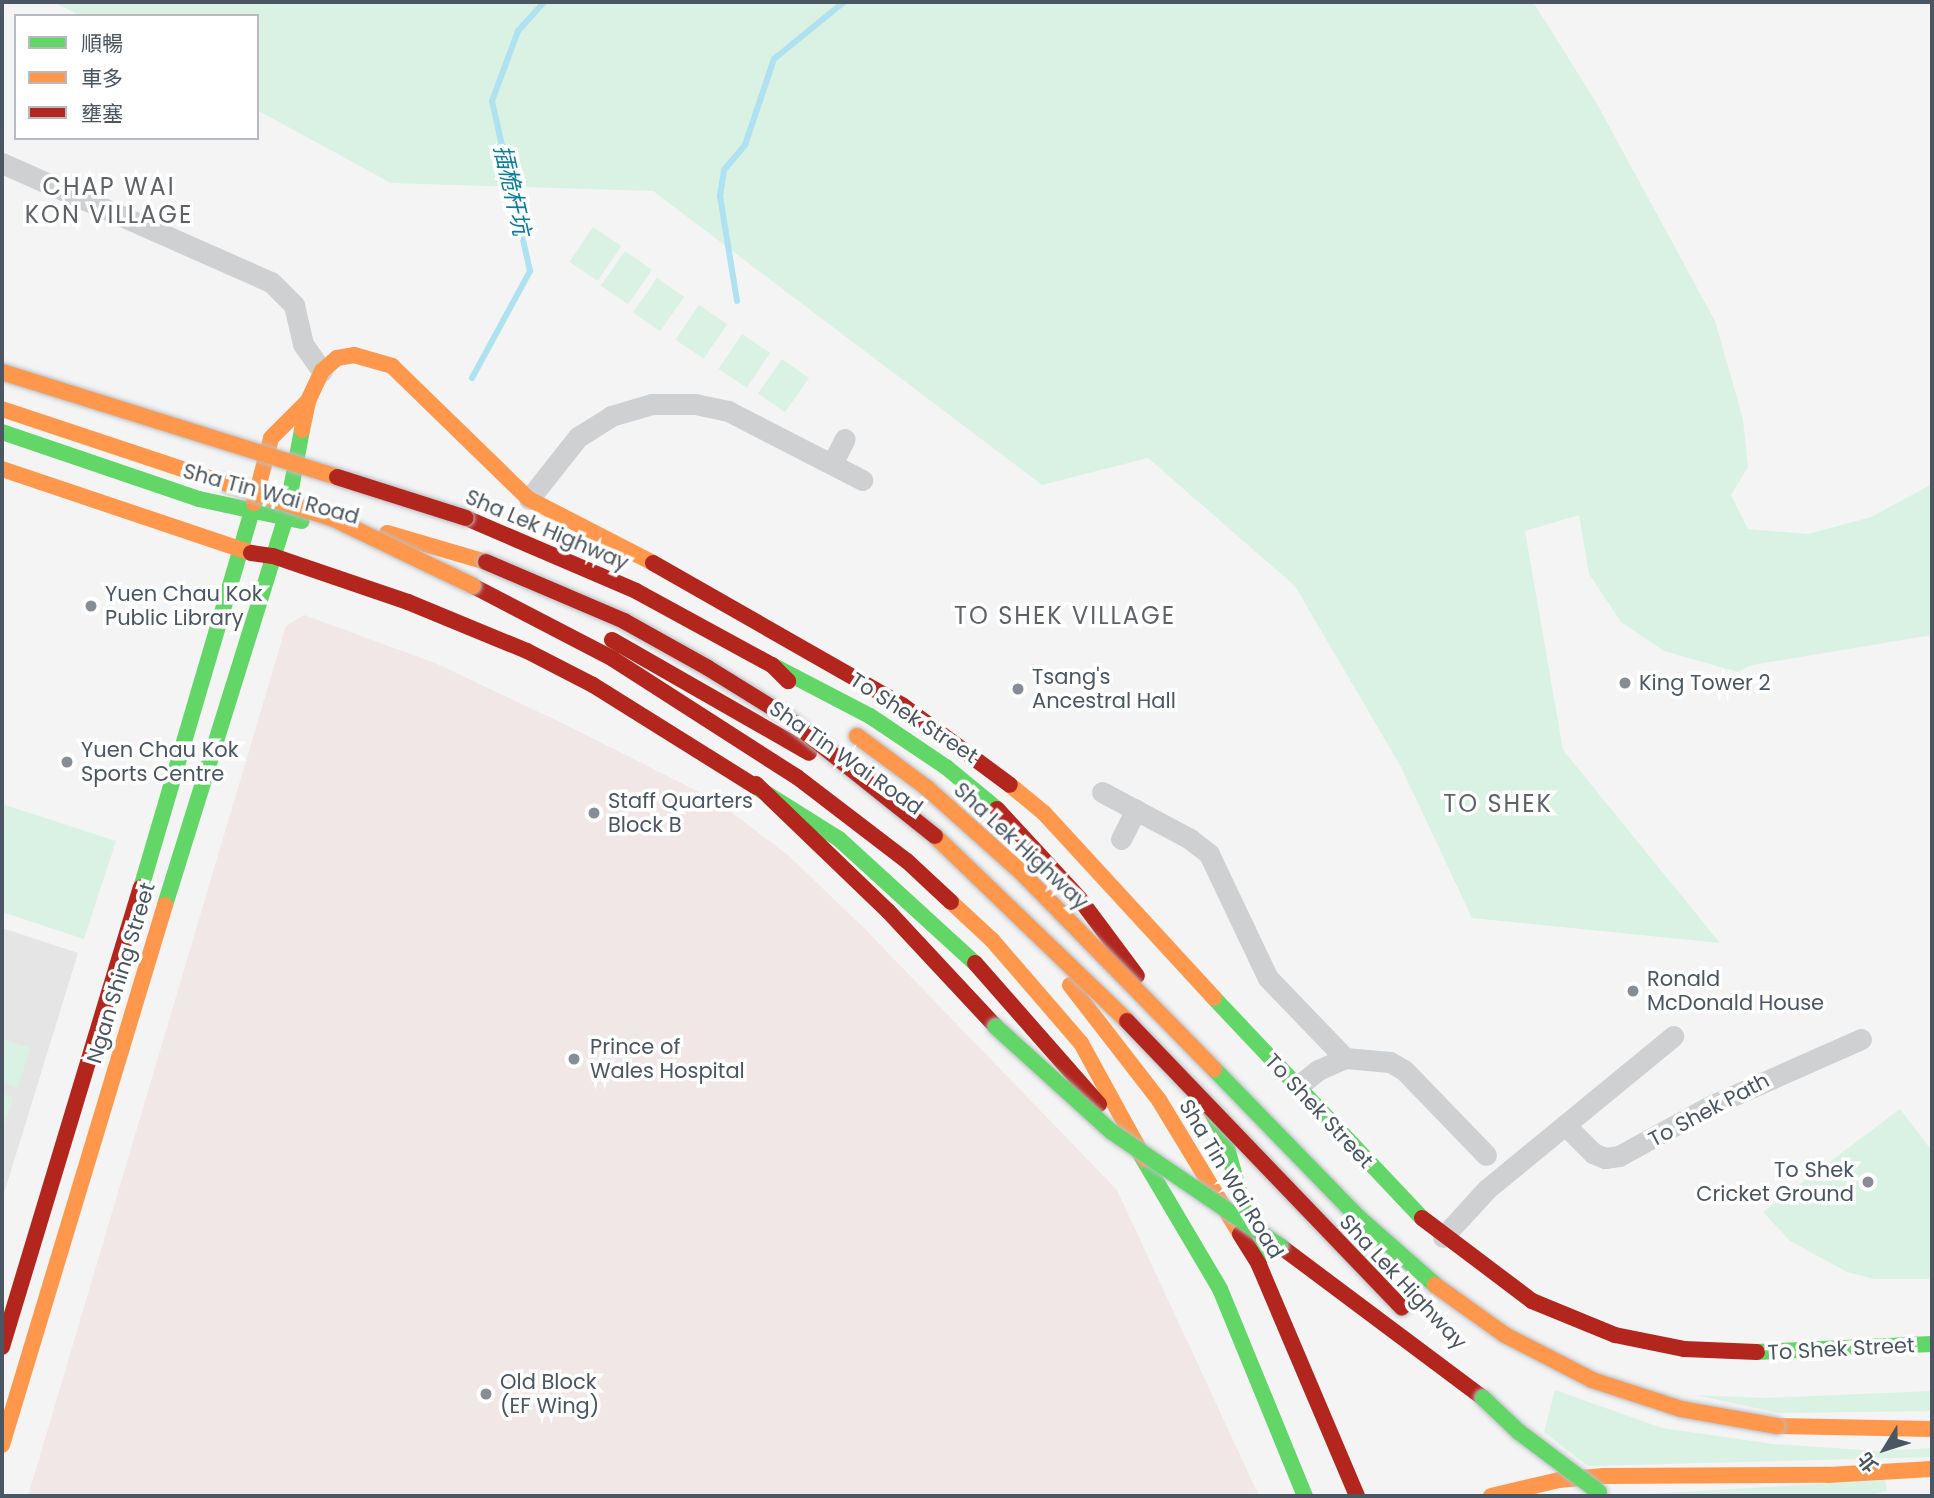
<!DOCTYPE html>
<meta charset="utf-8">
<style>
body{margin:0}
#map{position:relative;width:1934px;height:1498px;overflow:hidden;background:#f4f4f4;font-family:Poppins,"Noto Sans TC",sans-serif}
div>[style]{position:absolute}
.education>*{inset:0;background:#e6e5e6}
.medical>*{inset:0;background:#f1e7e6}
.green>*{inset:0;background:#d9f2e3;transform-origin:0 0}
.stream>*{height:6px;margin:-3px;padding:0 3px;transform-origin:3px;border-radius:3px;background:#aee2f0}
.street>*{height:21px;margin:-10.5px;padding:0 10.5px;transform-origin:10.5px;border-radius:10.5px;background:#ced0d2}
.fast>*{height:16px;margin:-8px;padding:0 8px;transform-origin:8px;border-radius:8px;background:#63d668}
.slow>*{height:16px;margin:-8px;padding:0 8px;transform-origin:8px;border-radius:8px;background:#ff974d}
.jam>*{height:16px;margin:-8px;padding:0 8px;transform-origin:8px;border-radius:8px;background:#b3261e}
.bridges{filter:drop-shadow(0 0 2px #b9bec3) drop-shadow(0 0 2px #b9bec3)}
.fast-bridge>*{height:16px;margin:-8px;padding:0 8px;transform-origin:8px;border-radius:8px;background:#63d668}
.slow-bridge>*{height:16px;margin:-8px;padding:0 8px;transform-origin:8px;border-radius:8px;background:#ff974d}
.jam-bridge>*{height:16px;margin:-8px;padding:0 8px;transform-origin:8px;border-radius:8px;background:#b3261e}
.dots>*{width:19px;height:19px;translate:-50% -50%;box-sizing:border-box;border:4px solid #fff;border-radius:50%}
span{translate:-50% -50%;white-space:nowrap;text-align:center;line-height:1.15;-webkit-text-stroke:7px #fff;paint-order:stroke}
.street-label{font-size:21px;color:#4a5661}
.poi-label{font-size:21px;color:#4a5661}
.left{translate:0 -50%;text-align:left}
.right{translate:-100% -50%;text-align:right}
.water-label{font-size:23px;color:#0c7c9b;font-style:italic}
.quarter-label{font-size:24px;color:#5f6368;letter-spacing:2px}
.frame{position:absolute;inset:0;border:4px solid #4a5661;pointer-events:none}
.legend{position:absolute;left:14px;top:14px;width:245px;height:126px;box-sizing:border-box;background:#fff;border:2px solid #b7bbc0;margin:0;padding:9px 12px;list-style:none;font-size:21px;color:#4a5661}
.legend li{display:flex;align-items:center;gap:14px;height:35px}
.legend b{width:35px;border:2px solid #b7bbc0}
.north{position:absolute;left:1850px;top:1414px;width:70px;height:70px;-webkit-text-stroke:5px #fff;paint-order:stroke;rotate:232deg;font-size:19px;font-weight:700;line-height:28px;text-align:center;color:#4a5661}
.north::after{content:'';display:block;margin:auto;width:24px;height:32px;background:#4a5661;clip-path:polygon(50% 0,100% 100%,50% 72%,0 100%)}
</style>
<div id="map">
<div class="education">
<div style="clip-path:polygon(2px 928px,78px 953px,2px 1200px)"></div>
</div>
<div class="medical">
<div style="clip-path:polygon(304px 615px,435px 663px,560px 722px,715px 800px,789px 856px,864px 928px,1117px 1190px,1259px 1496px,28px 1496px,286px 626px)"></div>
</div>
<div class="green">
<div style="clip-path:polygon(53px 2px,1533px 2px,1596px 102px,1715px 321px,1743px 419px,1748px 467px,1731px 495px,1748px 529px,1808px 534px,1871px 517px,1932px 484px,1932px 635px,1752px 665px,1738px 672px,1664px 651px,1621px 622px,1589px 574px,1579px 515px,1525px 531px,1563px 750px,1720px 943px,1472px 918px,1401px 767px,1295px 586px,1148px 458px,1042px 485px,653px 191px,391px 183px,257px 110px,257px 16px,81px 16px)"></div>
<div style="left:593px;top:227px;width:34px;height:42px;rotate:34deg"></div>
<div style="left:625px;top:251px;width:33px;height:42px;rotate:35deg"></div>
<div style="left:657px;top:278px;width:33px;height:42px;rotate:35deg"></div>
<div style="left:699px;top:305px;width:34px;height:42px;rotate:34deg"></div>
<div style="left:742px;top:334px;width:34px;height:42px;rotate:34deg"></div>
<div style="left:782px;top:359px;width:33px;height:42px;rotate:35deg"></div>
<div style="clip-path:polygon(2px 804px,116px 841px,84px 939px,2px 912px)"></div>
<div style="clip-path:polygon(2px 1039px,30px 1048px,18px 1088px,2px 1083px)"></div>
<div style="clip-path:polygon(2px 1094px,13px 1097px,2px 1134px)"></div>
<div style="clip-path:polygon(1900px 1109px,1932px 1151px,1932px 1277px,1927px 1279px,1874px 1279px,1847px 1272px,1790px 1241px,1763px 1212px)"></div>
<div style="clip-path:polygon(1555px 1390px,1662px 1428px,1773px 1444px,1879px 1451px,1932px 1448px,1932px 1457px,1588px 1466px,1544px 1432px)"></div>
<div style="clip-path:polygon(1932px 1391px,1932px 1411px,1779px 1413px,1695px 1395px,1763px 1398px)"></div>
<div style="clip-path:polygon(1885px 1480px,1887px 1491px,1866px 1496px,1629px 1495px)"></div>
</div>
<div class="stream">
<div style="left:737px;top:301px;width:106px;rotate:-99.2deg"></div>
<div style="left:720px;top:196px;width:26px;rotate:-81deg"></div>
<div style="left:724px;top:170px;width:33px;rotate:-50deg"></div>
<div style="left:745px;top:145px;width:91px;rotate:-71.4deg"></div>
<div style="left:774px;top:59px;width:90px;rotate:-39.2deg"></div>
<div style="left:472px;top:378px;width:122px;rotate:-61.5deg"></div>
<div style="left:530px;top:271px;width:174px;rotate:-102.6deg"></div>
<div style="left:492px;top:101px;width:75px;rotate:-69.6deg"></div>
<div style="left:518px;top:31px;width:39px;rotate:-48deg"></div>
</div>
<div class="street">
<div style="left:2px;top:163px;width:294px;rotate:23.9deg"></div>
<div style="left:271px;top:282px;width:33px;rotate:45deg"></div>
<div style="left:294px;top:305px;width:40px;rotate:77deg"></div>
<div style="left:303px;top:344px;width:33px;rotate:55deg"></div>
<div style="left:832px;top:464px;width:28px;rotate:-63deg"></div>
<div style="left:529px;top:499px;width:79px;rotate:-51.7deg"></div>
<div style="left:578px;top:437px;width:39px;rotate:-32deg"></div>
<div style="left:611px;top:416px;width:43px;rotate:-16.3deg"></div>
<div style="left:652px;top:404px;width:43px"></div>
<div style="left:695px;top:404px;width:34px;rotate:12deg"></div>
<div style="left:728px;top:411px;width:151px;rotate:27.2deg"></div>
<div style="left:1102px;top:792px;width:100px;rotate:28.1deg"></div>
<div style="left:1190px;top:839px;width:24px;rotate:38deg"></div>
<div style="left:1209px;top:854px;width:137px;rotate:64.6deg"></div>
<div style="left:1268px;top:978px;width:111px;rotate:46.1deg"></div>
<div style="left:1121px;top:839px;width:33px;rotate:-63deg"></div>
<div style="left:1297px;top:1087px;width:27px;rotate:-39deg"></div>
<div style="left:1318px;top:1070px;width:30px;rotate:-24deg"></div>
<div style="left:1345px;top:1058px;width:45px;rotate:5.1deg"></div>
<div style="left:1390px;top:1062px;width:16px;rotate:30deg"></div>
<div style="left:1404px;top:1070px;width:118px;rotate:46deg"></div>
<div style="left:1565px;top:1125px;width:40px;rotate:45deg"></div>
<div style="left:1593px;top:1153px;width:13px;rotate:23deg"></div>
<div style="left:1605px;top:1158px;width:14px;rotate:-8deg"></div>
<div style="left:1619px;top:1156px;width:104px;rotate:-28.8deg"></div>
<div style="left:1710px;top:1106px;width:165px;rotate:-23.9deg"></div>
<div style="left:1443px;top:1237px;width:65px;rotate:-47.5deg"></div>
<div style="left:1487px;top:1189px;width:241px;rotate:-39.4deg"></div>
</div>
<div class="fast">
<div style="left:2px;top:432px;width:208px;rotate:18.8deg"></div>
<div style="left:199px;top:499px;width:105px;rotate:12.1deg"></div>
<div style="left:772px;top:665px;width:110px;rotate:27.5deg"></div>
<div style="left:870px;top:716px;width:92px;rotate:33.9deg"></div>
<div style="left:946px;top:767px;width:66px;rotate:39.5deg"></div>
<div style="left:756px;top:787px;width:98px;rotate:32.1deg"></div>
<div style="left:839px;top:839px;width:184px;rotate:42.4deg"></div>
<div style="left:141px;top:888px;width:401px;rotate:-73.6deg"></div>
<div style="left:165px;top:905px;width:407px;rotate:-72.7deg"></div>
<div style="left:286px;top:516px;width:87px;rotate:-79.5deg"></div>
<div style="left:1214px;top:998px;width:303px;rotate:46.6deg"></div>
<div style="left:1209px;top:1107px;width:30px;rotate:62deg"></div>
<div style="left:1223px;top:1133px;width:137px;rotate:74.7deg"></div>
<div style="left:1139px;top:1152px;width:159px;rotate:59.4deg"></div>
<div style="left:1220px;top:1289px;width:224px;rotate:67.7deg"></div>
<div style="left:1757px;top:1352px;width:175px;rotate:-2.6deg"></div>
</div>
<div class="slow">
<div style="left:2px;top:409px;width:237px;rotate:18.4deg"></div>
<div style="left:302px;top:430px;width:30px;rotate:-78deg"></div>
<div style="left:308px;top:401px;width:33px;rotate:-65deg"></div>
<div style="left:322px;top:371px;width:20px;rotate:-41deg"></div>
<div style="left:337px;top:358px;width:17px;rotate:-10deg"></div>
<div style="left:354px;top:355px;width:40px;rotate:16deg"></div>
<div style="left:392px;top:366px;width:191px;rotate:44.2deg"></div>
<div style="left:529px;top:499px;width:140px;rotate:27.3deg"></div>
<div style="left:2px;top:469px;width:263px;rotate:18.6deg"></div>
<div style="left:254px;top:503px;width:67px;rotate:-75.3deg"></div>
<div style="left:271px;top:438px;width:52px;rotate:-45deg"></div>
<div style="left:387px;top:533px;width:103px;rotate:16.3deg"></div>
<div style="left:1010px;top:785px;width:44px;rotate:39.5deg"></div>
<div style="left:1044px;top:813px;width:251px;rotate:47.4deg"></div>
<div style="left:951px;top:902px;width:56px;rotate:42.8deg"></div>
<div style="left:992px;top:940px;width:136px;rotate:49.2deg"></div>
<div style="left:1081px;top:1043px;width:133px;rotate:61.3deg"></div>
<div style="left:1070px;top:985px;width:145px;rotate:52.3deg"></div>
<div style="left:1159px;top:1100px;width:157px;rotate:58.8deg"></div>
<div style="left:1776px;top:1426px;width:156px;rotate:1.1deg"></div>
<div style="left:2px;top:1445px;width:564px;rotate:-73.2deg"></div>
<div style="left:1491px;top:1496px;width:70px;rotate:-13.2deg"></div>
<div style="left:1559px;top:1480px;width:45px;rotate:-5.1deg"></div>
<div style="left:1604px;top:1476px;width:224px;rotate:-0.3deg"></div>
<div style="left:1828px;top:1475px;width:104px;rotate:-3.3deg"></div>
</div>
<div class="jam">
<div style="left:466px;top:518px;width:185px;rotate:23.2deg"></div>
<div style="left:636px;top:591px;width:155px;rotate:28.6deg"></div>
<div style="left:772px;top:665px;width:23px;rotate:45deg"></div>
<div style="left:251px;top:553px;width:22px;rotate:8deg"></div>
<div style="left:273px;top:556px;width:143px;rotate:18.8deg"></div>
<div style="left:408px;top:602px;width:129px;rotate:22.4deg"></div>
<div style="left:527px;top:651px;width:74px;rotate:27.3deg"></div>
<div style="left:593px;top:685px;width:192px;rotate:32deg"></div>
<div style="left:653px;top:563px;width:287px;rotate:29.7deg"></div>
<div style="left:902px;top:705px;width:134px;rotate:36.5deg"></div>
<div style="left:473px;top:586px;width:158px;rotate:27.5deg"></div>
<div style="left:613px;top:659px;width:219px;rotate:32.7deg"></div>
<div style="left:797px;top:777px;width:138px;rotate:37.4deg"></div>
<div style="left:907px;top:861px;width:60px;rotate:43deg"></div>
<div style="left:612px;top:640px;width:227px;rotate:29.8deg"></div>
<div style="left:756px;top:784px;width:183px;rotate:43.9deg"></div>
<div style="left:888px;top:911px;width:158px;rotate:47deg"></div>
<div style="left:997px;top:809px;width:121px;rotate:47.3deg"></div>
<div style="left:1079px;top:898px;width:97px;rotate:53.4deg"></div>
<div style="left:975px;top:963px;width:188px;rotate:48.7deg"></div>
<div style="left:1422px;top:1218px;width:138px;rotate:37deg"></div>
<div style="left:1532px;top:1301px;width:90px;rotate:22.3deg"></div>
<div style="left:1615px;top:1335px;width:70px;rotate:11.5deg"></div>
<div style="left:1684px;top:1349px;width:73px;rotate:2.4deg"></div>
<div style="left:1240px;top:1234px;width:36px;rotate:58deg"></div>
<div style="left:1259px;top:1265px;width:251px;rotate:67deg"></div>
<div style="left:1280px;top:1246px;width:254px;rotate:36.8deg"></div>
<div style="left:2px;top:1347px;width:480px;rotate:-73.2deg"></div>
</div>
<div class="bridges">
<div class="fast-bridge">
<div style="left:996px;top:1027px;width:156px;rotate:42.2deg"></div>
<div style="left:1112px;top:1132px;width:203px;rotate:34.2deg"></div>
<div style="left:1214px;top:1069px;width:206px;rotate:45.8deg"></div>
<div style="left:1358px;top:1217px;width:103px;rotate:41.4deg"></div>
<div style="left:1483px;top:1398px;width:50px;rotate:43.4deg"></div>
<div style="left:1519px;top:1432px;width:100px;rotate:36.9deg"></div>
</div>
<div class="slow-bridge">
<div style="left:2px;top:372px;width:351px;rotate:17.4deg"></div>
<div style="left:227px;top:484px;width:113px;rotate:18.1deg"></div>
<div style="left:334px;top:519px;width:154px;rotate:25.7deg"></div>
<div style="left:857px;top:736px;width:87px;rotate:36.6deg"></div>
<div style="left:927px;top:788px;width:126px;rotate:41.8deg"></div>
<div style="left:1021px;top:872px;width:276px;rotate:45.6deg"></div>
<div style="left:935px;top:836px;width:267px;rotate:43.9deg"></div>
<div style="left:1435px;top:1285px;width:86px;rotate:35.5deg"></div>
<div style="left:1505px;top:1335px;width:98px;rotate:27.3deg"></div>
<div style="left:1592px;top:1380px;width:94px;rotate:18deg"></div>
<div style="left:1681px;top:1409px;width:97px;rotate:10.1deg"></div>
</div>
<div class="jam-bridge">
<div style="left:337px;top:477px;width:135px;rotate:17.6deg"></div>
<div style="left:486px;top:562px;width:150px;rotate:23.1deg"></div>
<div style="left:624px;top:621px;width:96px;rotate:29.2deg"></div>
<div style="left:708px;top:668px;width:86px;rotate:31.7deg"></div>
<div style="left:781px;top:713px;width:197px;rotate:38.6deg"></div>
<div style="left:1127px;top:1021px;width:397px;rotate:46.2deg"></div>
</div>
</div>
<div class="dots">
<div style="left:91px;top:606px;background:#868d94"></div>
<div style="left:1625px;top:683px;background:#868d94"></div>
<div style="left:1018px;top:689px;background:#868d94"></div>
<div style="left:67px;top:762px;background:#868d94"></div>
<div style="left:594px;top:813px;background:#868d94"></div>
<div style="left:1633px;top:991px;background:#868d94"></div>
<div style="left:574px;top:1059px;background:#868d94"></div>
<div style="left:1868px;top:1182px;background:#868d94"></div>
<div style="left:486px;top:1394px;background:#868d94"></div>
</div>
<div class="street-label">
<span style="left:271px;top:494px;rotate:15deg">Sha Tin Wai Road</span>
<span style="left:547px;top:530px;rotate:23deg">Sha Lek Highway</span>
<span style="left:914px;top:718px;rotate:33deg">To Shek Street</span>
<span style="left:846px;top:758px;rotate:35deg">Sha Tin Wai Road</span>
<span style="left:1021px;top:846px;rotate:43deg">Sha Lek Highway</span>
<span style="left:121px;top:973px;rotate:-73deg">Ngan Shing Street</span>
<span style="left:1709px;top:1110px;rotate:-28deg">To Shek Path</span>
<span style="left:1319px;top:1111px;rotate:47deg">To Shek Street</span>
<span style="left:1231px;top:1179px;rotate:59deg">Sha Tin Wai Road</span>
<span style="left:1403px;top:1282px;rotate:47deg">Sha Lek Highway</span>
<span style="left:1841px;top:1349px;rotate:-3deg">To Shek Street</span>
</div>
<div class="poi-label">
<span class="left" style="left:105px;top:606px">Yuen Chau Kok<br>Public Library</span>
<span class="left" style="left:1032px;top:689px">Tsang's<br>Ancestral Hall</span>
<span class="left" style="left:1639px;top:683px">King Tower 2</span>
<span class="left" style="left:81px;top:762px">Yuen Chau Kok<br>Sports Centre</span>
<span class="left" style="left:608px;top:813px">Staff Quarters<br>Block B</span>
<span class="left" style="left:1647px;top:991px">Ronald<br>McDonald House</span>
<span class="left" style="left:590px;top:1059px">Prince of<br>Wales Hospital</span>
<span class="right" style="left:1854px;top:1182px">To Shek<br>Cricket Ground</span>
<span class="left" style="left:500px;top:1394px">Old Block<br>(EF Wing)</span>
</div>
<div class="water-label">
<span style="left:512px;top:190px;rotate:77deg">插桅杆坑</span>
</div>
<div class="quarter-label">
<span style="left:109px;top:201px">CHAP WAI<br>KON VILLAGE</span>
<span style="left:1065px;top:616px">TO SHEK VILLAGE</span>
<span style="left:1498px;top:804px">TO SHEK</span>
</div>
<div class="frame"></div>
<ul class="legend">
<li><b style="height:9px;background:#63d668"></b>順暢</li>
<li><b style="height:9px;background:#ff974d"></b>車多</li>
<li><b style="height:9px;background:#b3261e"></b>壅塞</li>
</ul>
<div class="north">北</div>
</div>
